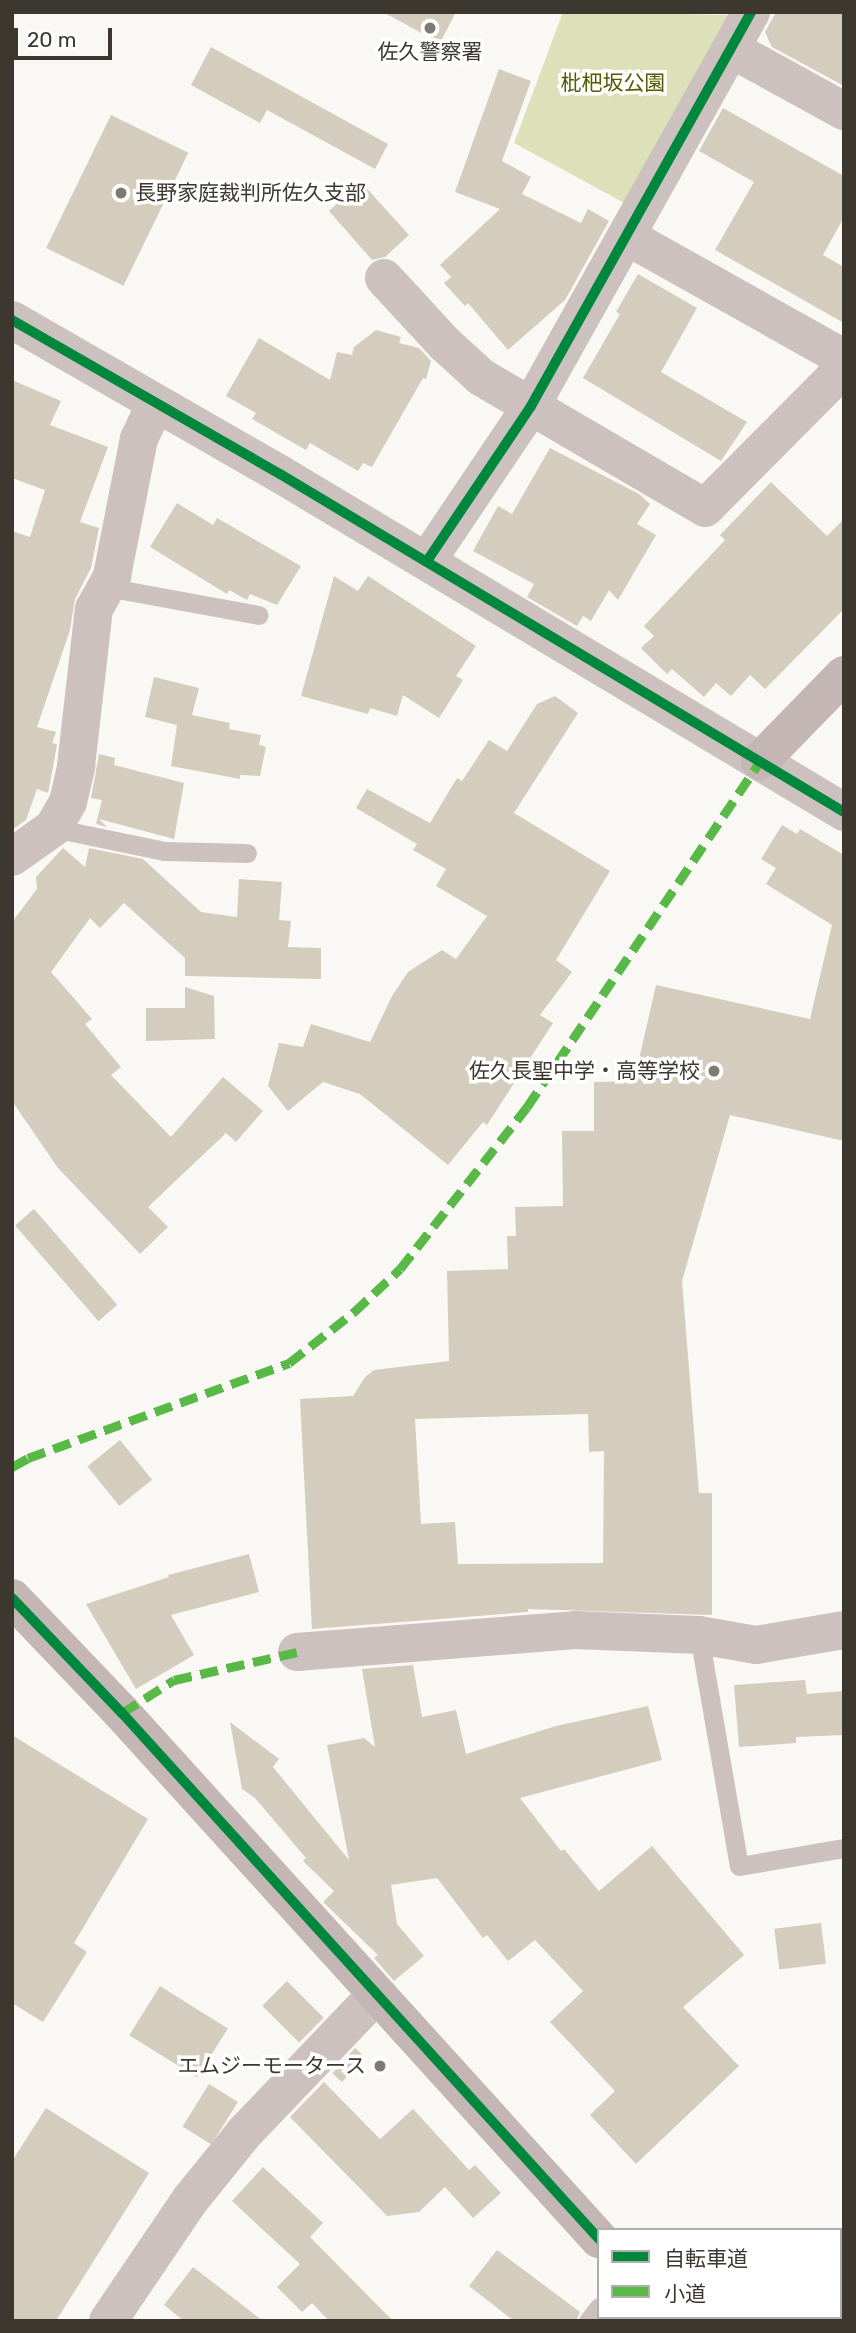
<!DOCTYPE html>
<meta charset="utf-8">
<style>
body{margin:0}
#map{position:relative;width:856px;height:2333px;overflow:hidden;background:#faf8f4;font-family:Rubik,"Noto Sans JP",sans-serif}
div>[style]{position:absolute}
.green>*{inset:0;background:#dce1b9}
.building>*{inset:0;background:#d4cdbd;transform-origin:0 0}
.lane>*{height:19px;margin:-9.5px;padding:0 9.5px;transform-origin:9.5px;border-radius:9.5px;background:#cdc1c0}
.street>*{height:38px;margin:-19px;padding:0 19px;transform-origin:19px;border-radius:19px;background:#cdc1c0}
.secondary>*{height:38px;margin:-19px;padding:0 19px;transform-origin:19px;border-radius:19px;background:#c3b6b5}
.quiet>*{height:9px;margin-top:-4.5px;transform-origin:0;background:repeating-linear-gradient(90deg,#58b947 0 18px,transparent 0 27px)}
.cycleway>*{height:10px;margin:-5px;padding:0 5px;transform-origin:5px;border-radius:5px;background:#00873e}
.dots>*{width:19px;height:19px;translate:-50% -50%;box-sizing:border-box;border:4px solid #fff;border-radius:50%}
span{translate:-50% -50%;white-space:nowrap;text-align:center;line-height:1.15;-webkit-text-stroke:7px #fff;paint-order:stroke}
.poi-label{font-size:21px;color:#3d382f}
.left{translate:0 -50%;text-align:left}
.right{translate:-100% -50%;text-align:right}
.park-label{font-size:21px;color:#525c00}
.frame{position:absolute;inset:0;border:14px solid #3d382f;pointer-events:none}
.legend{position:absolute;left:597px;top:2228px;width:245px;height:91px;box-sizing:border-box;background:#fff;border:2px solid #b1afac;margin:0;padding:9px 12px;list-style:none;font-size:21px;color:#3d382f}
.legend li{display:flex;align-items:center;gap:14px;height:35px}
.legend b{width:35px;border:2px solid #b1afac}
.scale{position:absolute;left:14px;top:28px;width:98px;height:32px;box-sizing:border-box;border:4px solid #3d382f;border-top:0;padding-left:9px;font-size:21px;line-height:24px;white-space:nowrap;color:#3d382f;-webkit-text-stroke:5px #fff;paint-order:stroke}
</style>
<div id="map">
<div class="green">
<div style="clip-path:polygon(563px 12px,733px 15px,626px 204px,514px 143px)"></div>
</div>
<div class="building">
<div style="clip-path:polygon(383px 12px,456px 12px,440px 43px)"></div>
<div style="clip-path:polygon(776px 12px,844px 12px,844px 86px,772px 47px,765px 32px)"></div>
<div style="clip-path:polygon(211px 47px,388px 144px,375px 169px,267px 110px,260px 123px,191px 85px)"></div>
<div style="clip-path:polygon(499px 69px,531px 81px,502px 161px,531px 177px,522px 194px,581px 223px,588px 209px,609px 221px,565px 300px,508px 350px,468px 303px,465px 306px,444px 283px,451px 277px,440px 265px,500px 209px,455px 192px)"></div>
<div style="clip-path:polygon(723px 108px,844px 176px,844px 217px,823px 255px,844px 267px,844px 323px,715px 250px,754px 182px,699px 151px)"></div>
<div style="left:111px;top:115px;width:86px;height:148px;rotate:26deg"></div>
<div style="clip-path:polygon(361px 182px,409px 235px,385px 257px,372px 260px,329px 211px)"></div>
<div style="clip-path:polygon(638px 274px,697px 308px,661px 372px,747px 422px,721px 461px,583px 378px,620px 314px,616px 312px)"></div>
<div style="clip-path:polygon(376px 330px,401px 337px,399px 343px,419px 348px,431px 361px,426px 379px,423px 378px,372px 467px,363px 463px,358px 471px,310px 443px,306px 450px,252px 419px,256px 413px,226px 396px,259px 338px,330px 380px,337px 352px,352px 355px,354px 347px)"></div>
<div style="clip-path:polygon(12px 380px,61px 401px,50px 425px,108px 447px,80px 522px,99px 528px,91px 568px,75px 599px,70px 630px,37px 727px,56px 732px,52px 743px,57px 744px,54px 762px,48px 793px,37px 789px,26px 820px,12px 830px,12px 531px,30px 537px,45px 490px,12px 478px)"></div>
<div style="clip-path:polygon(550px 448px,639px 494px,650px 504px,637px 524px,656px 535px,618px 600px,609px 590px,591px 621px,583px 616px,577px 626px,527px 597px,534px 584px,473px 551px,498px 506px,512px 514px)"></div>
<div style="clip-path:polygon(771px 482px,827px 536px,844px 519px,844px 609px,765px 689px,750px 675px,731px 696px,716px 683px,704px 697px,672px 669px,667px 674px,641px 648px,654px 636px,644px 626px,725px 540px,720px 535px)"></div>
<div style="clip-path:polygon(177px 503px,213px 525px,217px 518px,301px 566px,277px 605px,250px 594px,247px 600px,229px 590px,227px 594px,150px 547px)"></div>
<div style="clip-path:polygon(334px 576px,358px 591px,368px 576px,476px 646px,456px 676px,463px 680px,439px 718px,403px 695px,397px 716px,370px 708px,368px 714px,301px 696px)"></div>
<div style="clip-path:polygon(154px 677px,199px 688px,192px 715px,230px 723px,229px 729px,261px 735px,259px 745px,266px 747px,260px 776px,240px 775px,240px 779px,171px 766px,177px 725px,145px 717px)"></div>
<div style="clip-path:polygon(555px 696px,578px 713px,514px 813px,610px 871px,556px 960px,572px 972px,540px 1015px,553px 1023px,487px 1125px,483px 1122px,448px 1165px,360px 1094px,323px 1082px,288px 1111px,268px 1086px,279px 1043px,303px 1047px,311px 1024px,370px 1042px,392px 996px,408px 972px,442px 950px,456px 959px,487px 916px,436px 886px,446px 869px,413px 850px,417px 844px,356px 808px,367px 789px,430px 823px,457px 778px,462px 781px,489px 740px,507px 751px,537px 704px)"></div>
<div style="clip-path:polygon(99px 754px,115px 758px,114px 765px,184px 783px,174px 839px,99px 819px,107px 827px,96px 824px,102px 800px,91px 798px)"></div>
<div style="clip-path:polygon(evenodd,782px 825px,797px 834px,800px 829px,844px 855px,844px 1141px,730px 1115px,682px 1281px,699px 1493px,712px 1493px,712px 1615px,528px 1609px,528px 1612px,312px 1629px,300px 1399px,353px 1396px,365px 1377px,374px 1370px,449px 1361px,447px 1271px,508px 1269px,507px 1236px,516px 1236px,515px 1207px,563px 1206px,562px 1131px,594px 1131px,594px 1082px,634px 1081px,656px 985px,810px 1019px,832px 925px,766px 884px,776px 868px,761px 859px,782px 825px,588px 1414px,589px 1452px,604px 1451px,603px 1563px,458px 1564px,455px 1522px,421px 1524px,415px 1419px,588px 1414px)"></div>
<div style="clip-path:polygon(63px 848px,85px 867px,89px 848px,143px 859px,201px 912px,237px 917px,239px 879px,282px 882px,279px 920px,291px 921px,288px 947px,321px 948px,321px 979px,185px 976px,185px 958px,124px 903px,100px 928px,90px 918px,51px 972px,92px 1019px,85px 1024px,121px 1067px,111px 1075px,171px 1137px,223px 1077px,263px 1111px,236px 1142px,226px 1133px,148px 1207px,168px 1227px,140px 1254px,58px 1168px,12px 1101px,12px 922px,37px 889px,36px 877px)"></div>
<div style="clip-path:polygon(185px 987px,214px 996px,215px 1039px,146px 1041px,146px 1008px,185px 1008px)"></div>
<div style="left:34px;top:1209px;width:127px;height:25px;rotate:49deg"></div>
<div style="left:120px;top:1440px;width:51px;height:42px;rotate:51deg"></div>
<div style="clip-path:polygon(249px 1554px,259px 1592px,171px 1615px,194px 1655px,136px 1689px,86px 1604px,169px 1577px,168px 1575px)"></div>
<div style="clip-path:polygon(413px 1665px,422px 1717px,456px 1710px,466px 1754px,556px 1726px,648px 1706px,662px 1760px,520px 1798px,561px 1851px,564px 1849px,599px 1891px,652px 1846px,744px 1955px,683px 2007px,739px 2066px,636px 2164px,590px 2115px,615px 2091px,550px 2022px,583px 1991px,535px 1940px,508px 1961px,487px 1935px,483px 1938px,437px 1878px,391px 1885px,397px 1924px,424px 1956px,394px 1981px,374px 1958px,378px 1955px,323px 1902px,334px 1891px,303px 1861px,306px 1858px,255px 1798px,242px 1789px,230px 1722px,279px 1759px,273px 1767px,349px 1860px,327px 1745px,364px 1738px,375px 1747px,362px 1669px)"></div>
<div style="clip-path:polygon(805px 1680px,807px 1694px,844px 1691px,844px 1735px,796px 1737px,796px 1743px,739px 1747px,734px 1685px)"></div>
<div style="clip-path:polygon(12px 1735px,148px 1819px,74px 1943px,87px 1952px,43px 2022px,12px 2003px)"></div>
<div style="left:821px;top:1923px;width:41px;height:47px;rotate:83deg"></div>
<div style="left:287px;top:1981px;width:52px;height:35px;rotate:45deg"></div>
<div style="left:160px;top:1986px;width:80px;height:58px;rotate:32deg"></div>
<div style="left:355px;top:2048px;width:13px;height:34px;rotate:42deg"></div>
<div style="clip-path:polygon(324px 2082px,380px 2139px,413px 2109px,469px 2170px,475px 2165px,501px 2193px,473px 2218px,445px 2187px,419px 2212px,387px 2216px,290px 2117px)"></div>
<div style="left:209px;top:2084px;width:34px;height:50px;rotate:32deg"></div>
<div style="clip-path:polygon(46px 2108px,149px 2173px,56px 2321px,12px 2321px,12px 2161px)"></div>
<div style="clip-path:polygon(263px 2167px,323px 2223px,310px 2237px,393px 2321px,329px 2321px,312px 2303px,302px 2312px,277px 2287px,300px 2264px,232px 2201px)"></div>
<div style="clip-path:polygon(497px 2250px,580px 2312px,576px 2321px,514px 2321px,469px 2286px)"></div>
<div style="clip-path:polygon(193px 2267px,263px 2321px,184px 2321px,164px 2305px)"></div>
</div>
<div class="lane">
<div style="left:106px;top:587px;width:155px;rotate:10.4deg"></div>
<div style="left:53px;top:828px;width:113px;rotate:11.7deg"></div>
<div style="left:164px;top:851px;width:83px;rotate:1.4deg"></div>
<div style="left:699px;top:1635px;width:234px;rotate:80.2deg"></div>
<div style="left:739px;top:1866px;width:107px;rotate:-9.7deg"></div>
<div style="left:588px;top:2321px;width:18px;rotate:-52deg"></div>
</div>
<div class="street">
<div style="left:731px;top:49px;width:129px;rotate:28.8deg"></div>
<div style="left:628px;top:237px;width:248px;rotate:29.3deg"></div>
<div style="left:384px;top:278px;width:90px;rotate:47.3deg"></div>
<div style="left:445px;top:344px;width:49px;rotate:42.5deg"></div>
<div style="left:481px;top:377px;width:259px;rotate:30.3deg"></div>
<div style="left:705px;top:508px;width:197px;rotate:-45.2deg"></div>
<div style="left:12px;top:320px;width:309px;rotate:29.9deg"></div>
<div style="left:280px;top:474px;width:658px;rotate:30.93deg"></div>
<div style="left:427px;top:561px;width:187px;rotate:-56.1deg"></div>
<div style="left:531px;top:406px;width:451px;rotate:-60.8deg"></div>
<div style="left:12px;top:857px;width:50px;rotate:-35.3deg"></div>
<div style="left:53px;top:828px;width:30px;rotate:-60deg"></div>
<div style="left:68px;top:802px;width:37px;rotate:-77deg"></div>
<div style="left:76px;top:766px;width:158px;rotate:-83.5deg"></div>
<div style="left:94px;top:609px;width:38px;rotate:-61deg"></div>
<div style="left:112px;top:576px;width:140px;rotate:-78.9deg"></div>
<div style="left:139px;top:439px;width:38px;rotate:-65deg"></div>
<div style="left:297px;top:1652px;width:279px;rotate:-4.5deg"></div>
<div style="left:575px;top:1630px;width:124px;rotate:2.3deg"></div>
<div style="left:699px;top:1635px;width:58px;rotate:10deg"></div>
<div style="left:756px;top:1645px;width:89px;rotate:-9.7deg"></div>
<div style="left:108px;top:2321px;width:146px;rotate:-55.9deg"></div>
<div style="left:190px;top:2200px;width:86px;rotate:-51.1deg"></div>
<div style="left:244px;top:2133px;width:191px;rotate:-46.3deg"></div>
</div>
<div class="secondary">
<div style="left:760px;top:761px;width:120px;rotate:-45.7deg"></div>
<div style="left:12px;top:1598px;width:159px;rotate:46.3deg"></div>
<div style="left:122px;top:1713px;width:710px;rotate:47.8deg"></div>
<div style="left:670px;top:2317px;width:5px;rotate:53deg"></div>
</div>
<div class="quiet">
<div style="left:12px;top:1467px;width:18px;rotate:-29deg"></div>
<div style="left:28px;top:1458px;width:278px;rotate:-20deg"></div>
<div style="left:289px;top:1363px;width:83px;rotate:-38.1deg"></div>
<div style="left:354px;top:1312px;width:63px;rotate:-43.1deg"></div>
<div style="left:400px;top:1269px;width:206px;rotate:-51.9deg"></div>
<div style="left:527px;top:1107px;width:417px;rotate:-56deg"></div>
<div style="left:122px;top:1713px;width:62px;rotate:-32.4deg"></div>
<div style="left:174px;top:1680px;width:126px;rotate:-12.8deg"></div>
</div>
<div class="cycleway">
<div style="left:12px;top:320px;width:309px;rotate:29.9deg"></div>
<div style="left:280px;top:474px;width:658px;rotate:30.93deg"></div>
<div style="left:427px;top:561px;width:187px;rotate:-56.1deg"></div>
<div style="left:531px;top:406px;width:451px;rotate:-60.8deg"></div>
<div style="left:12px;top:1598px;width:159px;rotate:46.3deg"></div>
<div style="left:122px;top:1713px;width:710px;rotate:47.8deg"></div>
</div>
<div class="dots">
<div style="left:430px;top:28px;background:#7f7b74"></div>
<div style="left:121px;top:193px;background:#7f7b74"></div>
<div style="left:714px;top:1071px;background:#7f7b74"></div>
<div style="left:380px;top:2066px;background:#7f7b74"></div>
</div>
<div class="poi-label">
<span style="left:430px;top:52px">佐久警察署</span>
<span class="left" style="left:135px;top:193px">長野家庭裁判所佐久支部</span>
<span class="right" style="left:700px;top:1071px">佐久長聖中学・高等学校</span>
<span class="right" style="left:366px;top:2066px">エムジーモータース</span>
</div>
<div class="park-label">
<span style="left:613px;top:83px">枇杷坂公園</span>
</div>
<div class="frame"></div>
<ul class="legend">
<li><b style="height:9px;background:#00873e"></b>自転車道</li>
<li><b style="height:9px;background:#58b947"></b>小道</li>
</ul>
<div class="scale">20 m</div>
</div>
